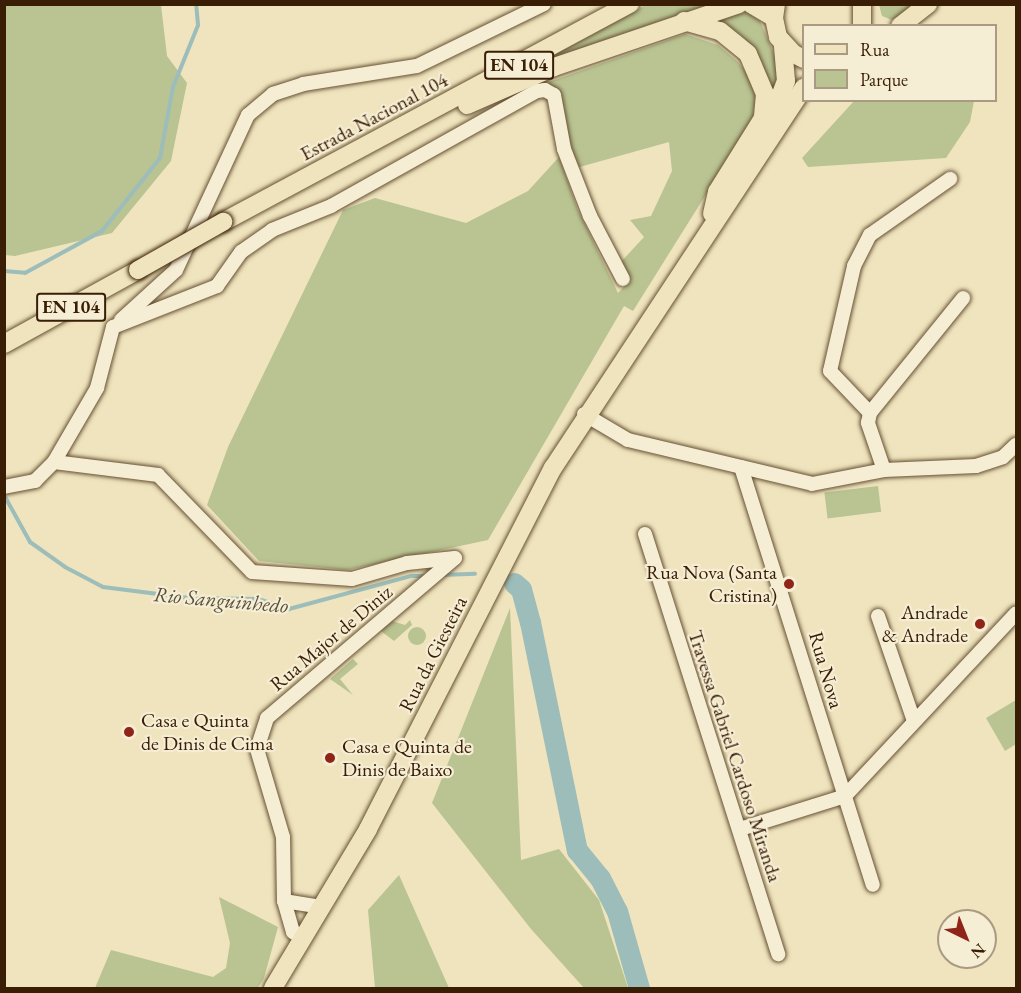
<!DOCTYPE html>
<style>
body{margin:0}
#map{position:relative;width:1021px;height:993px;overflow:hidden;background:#efe4bd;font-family:"EB Garamond",serif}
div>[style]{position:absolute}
.green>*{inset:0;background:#b9c492;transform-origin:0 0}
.round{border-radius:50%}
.stream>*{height:4px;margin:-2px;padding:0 2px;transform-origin:2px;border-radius:2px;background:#9cbdb9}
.river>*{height:21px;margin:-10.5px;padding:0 10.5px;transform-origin:10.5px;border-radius:10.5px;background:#9cbdb9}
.roads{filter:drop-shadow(0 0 2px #665033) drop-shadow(0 0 2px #665033)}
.minor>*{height:14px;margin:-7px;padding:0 7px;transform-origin:7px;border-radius:7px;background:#f5edd4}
.major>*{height:18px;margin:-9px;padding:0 9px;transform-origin:9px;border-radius:9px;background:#efe4bd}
.bridges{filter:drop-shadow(0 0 2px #391e05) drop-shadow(0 0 2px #391e05)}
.major-bridge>*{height:18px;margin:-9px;padding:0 9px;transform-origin:9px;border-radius:9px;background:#efe4bd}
.dots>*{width:16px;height:16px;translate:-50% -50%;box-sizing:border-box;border:3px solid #f5edd4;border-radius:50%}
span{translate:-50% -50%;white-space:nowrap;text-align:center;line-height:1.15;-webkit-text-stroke:4.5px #f5edd4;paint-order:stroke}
.shield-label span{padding:2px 4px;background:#f5edd4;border:2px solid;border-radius:4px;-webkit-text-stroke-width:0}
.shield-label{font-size:18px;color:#391e05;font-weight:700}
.street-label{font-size:20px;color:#391e05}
.poi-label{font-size:20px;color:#391e05}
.right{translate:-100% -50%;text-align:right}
.left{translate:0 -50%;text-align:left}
.water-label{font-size:21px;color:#574e3b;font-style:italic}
.frame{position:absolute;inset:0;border:6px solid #391e05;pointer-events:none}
.legend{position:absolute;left:802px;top:24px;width:195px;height:78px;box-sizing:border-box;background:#f5edd4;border:2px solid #aa9a81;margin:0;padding:8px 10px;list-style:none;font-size:18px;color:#391e05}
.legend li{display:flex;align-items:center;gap:12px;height:30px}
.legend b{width:30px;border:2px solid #aa9a81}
.north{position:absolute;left:937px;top:909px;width:60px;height:60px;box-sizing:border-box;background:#f5edd4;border:2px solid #aa9a81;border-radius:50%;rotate:137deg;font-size:16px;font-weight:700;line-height:24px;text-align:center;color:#391e05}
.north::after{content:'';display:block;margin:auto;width:21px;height:27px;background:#8f2418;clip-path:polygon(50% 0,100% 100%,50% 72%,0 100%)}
</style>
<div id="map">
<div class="green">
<div style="clip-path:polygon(5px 4px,161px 5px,167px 56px,187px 83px,171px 161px,112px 233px,15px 256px,5px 255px)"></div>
<div style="clip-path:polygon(646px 5px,711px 5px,503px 83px)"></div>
<div style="clip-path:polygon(879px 5px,923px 5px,892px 20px,882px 16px)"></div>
<div style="clip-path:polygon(747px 12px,760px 21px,779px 66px,773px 100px,771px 84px,753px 49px,741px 35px,713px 20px)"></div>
<div style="clip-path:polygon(685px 34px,718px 45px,738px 62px,748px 75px,756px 97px,752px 121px,633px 311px,624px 306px,488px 540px,347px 570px,259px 561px,207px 505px,228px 447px,343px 210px,375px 198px,466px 223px,528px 191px,559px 157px,577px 208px,618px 293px,628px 282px,620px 263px,644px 237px,630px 220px,651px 216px,672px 171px,669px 142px,576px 168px,549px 82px)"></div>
<div style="clip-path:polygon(854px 101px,854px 100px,974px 101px,970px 122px,946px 158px,808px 167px,802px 158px)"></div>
<div style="left:878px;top:486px;width:26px;height:54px;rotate:83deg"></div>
<div style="clip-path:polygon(510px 608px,521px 860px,559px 849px,599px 900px,628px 988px,584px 988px,531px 929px,432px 803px)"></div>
<div style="clip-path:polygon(410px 620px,412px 625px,394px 641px,381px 631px,392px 621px,405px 625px)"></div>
<div class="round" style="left:408px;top:627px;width:18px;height:18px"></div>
<div style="clip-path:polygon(353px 659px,358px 664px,340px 679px,353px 695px,330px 679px)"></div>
<div style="clip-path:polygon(1016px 700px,1016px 744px,1005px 751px,986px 718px)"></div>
<div style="clip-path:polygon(399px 875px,449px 988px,375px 988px,368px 910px)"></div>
<div style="clip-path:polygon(219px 897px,278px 927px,264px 978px,258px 988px,95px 988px,111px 950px,213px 977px,226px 968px,230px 943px)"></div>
</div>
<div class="stream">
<div style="left:4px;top:271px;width:21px;rotate:5deg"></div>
<div style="left:25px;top:273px;width:88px;rotate:-28.6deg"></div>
<div style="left:102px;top:231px;width:93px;rotate:-51.5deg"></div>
<div style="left:160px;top:158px;width:72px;rotate:-79.6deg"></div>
<div style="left:173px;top:87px;width:67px;rotate:-68deg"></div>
<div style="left:198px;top:25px;width:21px;rotate:-95deg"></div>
<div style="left:4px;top:495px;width:54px;rotate:61deg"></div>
<div style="left:30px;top:542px;width:43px;rotate:35.5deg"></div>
<div style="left:65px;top:567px;width:43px;rotate:27.8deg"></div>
<div style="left:103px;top:587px;width:87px;rotate:7.3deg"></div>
<div style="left:189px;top:598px;width:69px;rotate:0.8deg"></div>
<div style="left:258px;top:599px;width:33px;rotate:18deg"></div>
<div style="left:289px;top:609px;width:126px;rotate:-15.1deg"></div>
<div style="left:411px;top:576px;width:16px"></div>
<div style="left:441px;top:575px;width:34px;rotate:-2deg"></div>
</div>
<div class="river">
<div style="left:514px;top:583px;width:9px;rotate:41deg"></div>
<div style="left:521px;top:589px;width:34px;rotate:75deg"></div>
<div style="left:530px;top:622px;width:233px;rotate:78.4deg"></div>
<div style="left:577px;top:850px;width:36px;rotate:51deg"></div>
<div style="left:600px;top:878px;width:37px;rotate:63deg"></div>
<div style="left:617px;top:911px;width:80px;rotate:74.1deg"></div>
</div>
<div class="roads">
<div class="minor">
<div style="left:121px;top:320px;width:74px;rotate:-42.3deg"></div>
<div style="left:176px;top:270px;width:171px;rotate:-65.1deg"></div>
<div style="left:248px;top:115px;width:33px;rotate:-40deg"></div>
<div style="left:273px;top:94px;width:32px;rotate:-18deg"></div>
<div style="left:303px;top:84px;width:115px;rotate:-9deg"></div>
<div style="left:417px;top:66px;width:141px;rotate:-26deg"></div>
<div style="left:870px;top:413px;width:58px;rotate:-133.6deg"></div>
<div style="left:830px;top:371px;width:108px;rotate:-77.1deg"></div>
<div style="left:854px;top:266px;width:35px;rotate:-63deg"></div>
<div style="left:870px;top:235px;width:98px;rotate:-35deg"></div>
<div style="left:584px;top:414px;width:51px;rotate:30.6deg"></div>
<div style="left:628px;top:440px;width:189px;rotate:13.4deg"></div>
<div style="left:812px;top:484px;width:73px;rotate:-11deg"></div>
<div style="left:884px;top:470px;width:92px;rotate:-2.5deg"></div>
<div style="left:976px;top:466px;width:28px;rotate:-18deg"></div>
<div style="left:1003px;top:457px;width:18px;rotate:-43deg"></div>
<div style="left:54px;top:462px;width:105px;rotate:7.1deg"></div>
<div style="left:158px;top:475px;width:135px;rotate:45.9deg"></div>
<div style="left:252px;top:572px;width:100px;rotate:4deg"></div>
<div style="left:352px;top:579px;width:57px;rotate:-16.2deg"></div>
<div style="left:407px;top:563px;width:48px;rotate:-5.9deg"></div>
<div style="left:741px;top:467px;width:438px;rotate:72.5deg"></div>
<div style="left:884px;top:470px;width:50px;rotate:-108.8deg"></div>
<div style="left:868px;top:423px;width:10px;rotate:-79deg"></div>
<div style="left:870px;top:413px;width:148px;rotate:-51deg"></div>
<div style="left:4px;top:487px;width:32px;rotate:-11deg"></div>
<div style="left:35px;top:481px;width:27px;rotate:-45deg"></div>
<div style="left:54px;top:462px;width:86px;rotate:-59.8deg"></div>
<div style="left:97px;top:388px;width:63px;rotate:-75.3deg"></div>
<div style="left:113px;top:327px;width:112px;rotate:-21.5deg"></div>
<div style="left:217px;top:286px;width:42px;rotate:-54.8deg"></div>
<div style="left:241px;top:252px;width:38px;rotate:-35deg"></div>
<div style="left:272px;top:230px;width:64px;rotate:-22.1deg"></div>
<div style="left:331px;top:206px;width:236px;rotate:-29.2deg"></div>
<div style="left:537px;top:91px;width:8px;rotate:-7deg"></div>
<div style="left:545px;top:90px;width:10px;rotate:29deg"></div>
<div style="left:554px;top:95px;width:55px;rotate:79.5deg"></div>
<div style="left:564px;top:149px;width:72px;rotate:68.8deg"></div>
<div style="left:590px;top:216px;width:71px;rotate:62.4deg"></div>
<div style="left:645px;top:534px;width:441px;rotate:72.4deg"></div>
<div style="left:878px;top:616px;width:111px;rotate:71.1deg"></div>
<div style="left:740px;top:829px;width:110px;rotate:-17.4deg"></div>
<div style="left:845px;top:796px;width:250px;rotate:-46.9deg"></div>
<div style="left:284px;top:901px;width:39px;rotate:9deg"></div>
<div style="left:304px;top:939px;width:13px;rotate:-148deg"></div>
<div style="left:293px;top:932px;width:32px;rotate:-106deg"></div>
<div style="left:284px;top:901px;width:64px;rotate:-90.9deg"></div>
<div style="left:283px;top:837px;width:92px;rotate:-106.5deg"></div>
<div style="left:257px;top:749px;width:33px;rotate:-72deg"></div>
<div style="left:267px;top:718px;width:247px;rotate:-40.4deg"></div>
</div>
<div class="major">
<div style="left:751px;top:4px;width:27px;rotate:31deg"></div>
<div style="left:776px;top:4px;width:14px;rotate:98deg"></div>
<div style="left:774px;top:18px;width:19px;rotate:78deg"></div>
<div style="left:778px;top:37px;width:23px;rotate:47deg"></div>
<div style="left:794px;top:54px;width:11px;rotate:27deg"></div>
<div style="left:862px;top:4px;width:22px;rotate:90deg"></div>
<div style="left:684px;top:21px;width:37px;rotate:16deg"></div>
<div style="left:720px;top:31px;width:36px;rotate:39deg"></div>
<div style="left:748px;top:54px;width:43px;rotate:67deg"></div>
<div style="left:765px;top:94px;width:24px;rotate:95deg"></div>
<div style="left:763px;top:118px;width:87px;rotate:121.9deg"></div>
<div style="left:717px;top:192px;width:22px;rotate:103deg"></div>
<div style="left:900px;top:26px;width:36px;rotate:-38deg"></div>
<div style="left:467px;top:105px;width:95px;rotate:-23.6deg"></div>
<div style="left:554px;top:67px;width:195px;rotate:-18.8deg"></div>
<div style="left:771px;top:120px;width:42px;rotate:-69deg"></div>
<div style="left:786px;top:81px;width:36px;rotate:-95deg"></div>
<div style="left:223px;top:222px;width:462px;rotate:-28.2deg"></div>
<div style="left:4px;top:344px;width:153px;rotate:-28.9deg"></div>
<div style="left:273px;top:988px;width:185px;rotate:-59.1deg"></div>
<div style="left:368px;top:829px;width:406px;rotate:-62.9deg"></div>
<div style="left:553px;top:468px;width:456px;rotate:-56.6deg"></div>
</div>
</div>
<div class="bridges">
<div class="major-bridge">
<div style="left:138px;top:270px;width:98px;rotate:-29.5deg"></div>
</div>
</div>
<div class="dots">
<div style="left:789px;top:584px;background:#8f2418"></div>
<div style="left:980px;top:624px;background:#8f2418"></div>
<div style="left:129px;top:732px;background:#8f2418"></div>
<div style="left:330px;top:758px;background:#8f2418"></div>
</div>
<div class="shield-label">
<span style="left:519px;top:65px">EN 104</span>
<span style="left:71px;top:307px">EN 104</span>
</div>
<div class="street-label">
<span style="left:374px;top:117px;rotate:-28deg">Estrada Nacional 104</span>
<span style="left:331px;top:638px;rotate:-40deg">Rua Major de Diniz</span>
<span style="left:433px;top:654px;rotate:-63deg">Rua da Giesteira</span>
<span style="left:826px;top:670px;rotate:74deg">Rua Nova</span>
<span style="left:735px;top:756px;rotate:72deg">Travessa Gabriel Cardoso Miranda</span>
</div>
<div class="poi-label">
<span class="right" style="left:777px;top:584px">Rua Nova (Santa<br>Cristina)</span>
<span class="right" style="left:968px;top:624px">Andrade<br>&amp; Andrade</span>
<span class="left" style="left:141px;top:732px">Casa e Quinta<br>de Dinis de Cima</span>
<span class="left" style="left:342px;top:758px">Casa e Quinta de<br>Dinis de Baixo</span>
</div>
<div class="water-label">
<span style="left:221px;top:600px;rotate:5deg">Rio Sanguinhedo</span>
</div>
<div class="frame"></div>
<ul class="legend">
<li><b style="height:8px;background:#efe4bd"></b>Rua</li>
<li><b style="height:16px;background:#b9c492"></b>Parque</li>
</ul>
<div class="north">N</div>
</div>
